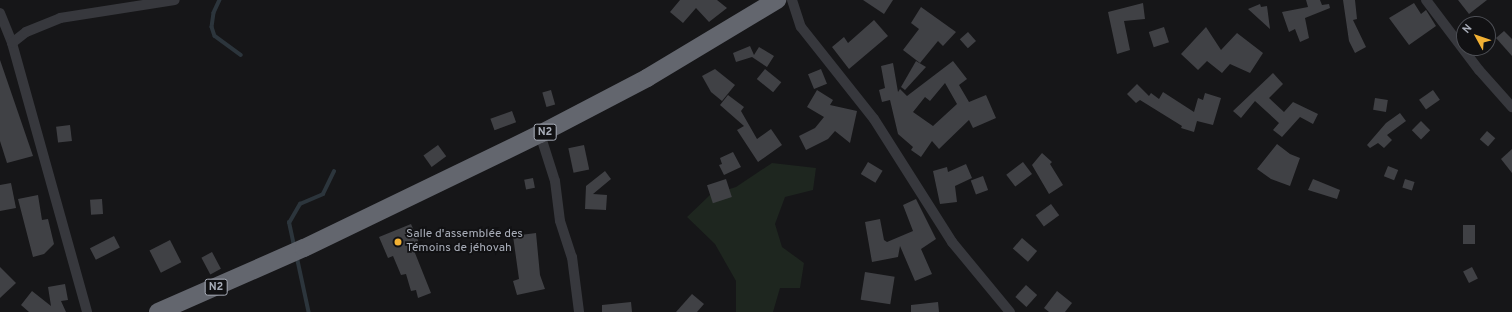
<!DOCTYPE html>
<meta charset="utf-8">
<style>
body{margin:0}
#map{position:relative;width:1512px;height:312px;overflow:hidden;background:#161618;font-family:Overpass,sans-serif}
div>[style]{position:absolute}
.green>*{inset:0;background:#1e261f}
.stream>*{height:3.5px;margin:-1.75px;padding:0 1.75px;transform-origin:1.75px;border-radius:1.75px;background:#2c353c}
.building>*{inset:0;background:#404145;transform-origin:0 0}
.street>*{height:10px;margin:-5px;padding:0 5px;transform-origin:5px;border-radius:5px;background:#37383d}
.highway>*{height:18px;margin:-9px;padding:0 9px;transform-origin:9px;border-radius:9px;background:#63666e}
.dots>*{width:11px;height:11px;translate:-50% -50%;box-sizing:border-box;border:2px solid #111113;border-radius:50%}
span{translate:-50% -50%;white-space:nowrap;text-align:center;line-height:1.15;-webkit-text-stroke:3.5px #111113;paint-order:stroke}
.shield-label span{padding:1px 3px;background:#111113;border:1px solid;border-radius:3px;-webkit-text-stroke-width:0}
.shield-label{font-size:11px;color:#a8adb8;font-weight:700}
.poi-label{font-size:12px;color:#a8adb8}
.left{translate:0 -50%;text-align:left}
.north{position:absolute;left:1456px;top:16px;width:40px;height:40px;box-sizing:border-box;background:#111113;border:1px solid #4d4f55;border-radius:50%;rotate:310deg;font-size:11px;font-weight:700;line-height:16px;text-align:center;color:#a8adb8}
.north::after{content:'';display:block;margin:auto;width:14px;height:18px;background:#f2b134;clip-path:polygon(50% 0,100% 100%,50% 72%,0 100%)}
</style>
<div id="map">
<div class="green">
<div style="clip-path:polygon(772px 163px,816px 168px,813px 190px,785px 197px,775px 224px,782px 247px,804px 263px,800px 288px,780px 288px,773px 312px,736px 312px,736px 281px,715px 244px,687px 217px,710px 195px,736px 187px)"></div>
</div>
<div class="stream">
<div style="left:220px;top:0;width:14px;rotate:115deg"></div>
<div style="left:214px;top:13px;width:14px;rotate:98deg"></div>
<div style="left:212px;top:27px;width:9px;rotate:72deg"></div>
<div style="left:215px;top:36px;width:32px;rotate:36deg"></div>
<div style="left:294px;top:246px;width:24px;rotate:-102deg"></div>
<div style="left:289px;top:223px;width:22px;rotate:-60deg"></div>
<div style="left:300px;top:204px;width:25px;rotate:-23deg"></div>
<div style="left:323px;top:194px;width:25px;rotate:-64deg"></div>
<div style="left:297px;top:256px;width:57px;rotate:77.9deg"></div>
</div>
<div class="building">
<div style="clip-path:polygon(680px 0,717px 0,727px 8px,709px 22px,696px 8px,683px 23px,670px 12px)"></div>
<div style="clip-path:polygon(863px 0,893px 0,884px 14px)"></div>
<div style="clip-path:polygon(1306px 0,1320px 0,1322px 5px,1329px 4px,1330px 8px,1305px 18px,1309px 38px,1300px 42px,1295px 29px,1289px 32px,1282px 12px,1308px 7px)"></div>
<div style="clip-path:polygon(1343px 0,1355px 0,1357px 19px,1353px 20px,1366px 47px,1355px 53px,1349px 41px)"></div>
<div style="clip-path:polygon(1458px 0,1487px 0,1469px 14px)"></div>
<div style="clip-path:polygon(1143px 3px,1145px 19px,1124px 21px,1130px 50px,1117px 54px,1108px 12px)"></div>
<div style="clip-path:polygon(1414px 3px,1421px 14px,1426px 10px,1436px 26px,1409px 45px,1389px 18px)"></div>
<div style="clip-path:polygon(1260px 4px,1261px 7px,1267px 6px,1270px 29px,1248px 9px)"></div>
<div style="clip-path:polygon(921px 7px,956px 32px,943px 46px,938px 41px,920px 63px,903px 50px,919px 29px,911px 23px)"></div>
<div style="clip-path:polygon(874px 20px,888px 36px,849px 69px,832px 47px,844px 37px,848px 43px)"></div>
<div style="left:1164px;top:27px;width:16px;height:16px;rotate:72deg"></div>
<div style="clip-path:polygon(1206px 27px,1221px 50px,1237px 33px,1263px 53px,1250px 73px,1230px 64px,1222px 73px,1207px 61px,1198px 70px,1181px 54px)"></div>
<div style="clip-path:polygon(1504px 31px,1512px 39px,1512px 56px,1496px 38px)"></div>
<div style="left:968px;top:32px;width:12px;height:11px;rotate:48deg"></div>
<div style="clip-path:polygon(750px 46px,754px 55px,759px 47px,774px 56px,767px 67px,752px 57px,736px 62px,733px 53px)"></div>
<div style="clip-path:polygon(0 60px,33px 156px,7px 163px,0 141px)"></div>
<div style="clip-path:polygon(916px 61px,926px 67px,905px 90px,901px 87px)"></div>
<div style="clip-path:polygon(evenodd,953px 61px,967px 79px,959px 85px,969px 102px,986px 95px,996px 118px,973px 128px,969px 120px,939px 149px,932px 141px,921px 157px,911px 150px,913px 147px,898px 134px,890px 100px,882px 102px,879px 90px,885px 88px,881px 66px,893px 63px,898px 92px,900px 89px,907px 96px,953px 61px,945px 83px,957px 104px,933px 126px,913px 112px,925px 97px,930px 101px,945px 83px)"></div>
<div style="clip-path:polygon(715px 69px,735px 85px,722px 101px,711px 92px,702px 76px)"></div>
<div style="left:765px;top:69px;width:21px;height:13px;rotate:39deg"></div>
<div style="left:821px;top:69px;width:16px;height:14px;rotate:68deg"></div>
<div style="clip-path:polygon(1273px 73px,1283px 84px,1269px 98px,1284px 112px,1293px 102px,1318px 114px,1313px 124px,1300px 117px,1282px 137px,1273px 130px,1279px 123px,1255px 101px,1241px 118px,1233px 111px)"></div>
<div style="clip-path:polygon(1137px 84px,1149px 96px,1151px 93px,1159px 99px,1163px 92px,1194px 112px,1198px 98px,1203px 100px,1205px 93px,1221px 98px,1213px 125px,1197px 121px,1194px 132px,1181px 128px,1182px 126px,1140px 100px,1136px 103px,1127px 94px)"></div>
<div style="left:551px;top:90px;width:15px;height:9px;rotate:74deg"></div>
<div style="clip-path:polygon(817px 90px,833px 100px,830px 105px,857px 111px,850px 143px,835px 131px,828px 139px,806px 150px,799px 136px,815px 128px,824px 117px,807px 107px)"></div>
<div style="left:1433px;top:90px;width:12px;height:17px;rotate:55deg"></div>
<div style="clip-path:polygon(728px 95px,744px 107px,741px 111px,757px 139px,771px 129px,782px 145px,758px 162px,737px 130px,744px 126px,720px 105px)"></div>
<div style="left:1375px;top:98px;width:13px;height:12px;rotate:9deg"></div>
<div style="left:512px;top:111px;width:12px;height:23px;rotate:70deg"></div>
<div style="clip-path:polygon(1400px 113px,1406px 121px,1387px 135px,1392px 140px,1384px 148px,1378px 143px,1370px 148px,1367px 145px,1386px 123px)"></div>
<div style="left:1421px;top:121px;width:13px;height:13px;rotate:45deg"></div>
<div style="left:70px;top:125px;width:16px;height:14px;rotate:83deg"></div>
<div style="left:1487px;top:131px;width:11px;height:11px;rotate:41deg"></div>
<div style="clip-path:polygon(1277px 144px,1290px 154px,1300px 158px,1290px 186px,1271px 179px,1257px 169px)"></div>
<div style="left:438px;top:145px;width:14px;height:18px;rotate:54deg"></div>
<div style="left:584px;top:145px;width:25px;height:16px;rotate:78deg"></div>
<div style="clip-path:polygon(1512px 149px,1512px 173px,1501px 159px)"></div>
<div style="clip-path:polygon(733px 152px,741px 167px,724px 175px,719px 165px,722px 164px,720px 158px)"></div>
<div style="clip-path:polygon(1042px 153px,1052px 162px,1050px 164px,1063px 185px,1049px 194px,1032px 165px)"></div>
<div style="left:868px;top:162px;width:17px;height:14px;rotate:31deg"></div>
<div style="left:1023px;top:162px;width:15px;height:21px;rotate:53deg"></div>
<div style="clip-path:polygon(966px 164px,972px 178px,955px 186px,957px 202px,940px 204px,933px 171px,947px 167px,948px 172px)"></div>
<div style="left:1388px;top:166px;width:11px;height:11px;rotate:22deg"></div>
<div style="clip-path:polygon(605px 171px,611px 179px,593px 194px,607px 195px,606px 210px,585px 209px,586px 186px)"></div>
<div style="left:983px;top:176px;width:15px;height:13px;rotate:70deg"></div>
<div style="left:533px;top:178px;width:10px;height:9px;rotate:79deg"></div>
<div style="left:726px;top:179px;width:19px;height:20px;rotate:72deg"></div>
<div style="clip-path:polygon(1313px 179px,1340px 190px,1337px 199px,1308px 190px)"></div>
<div style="left:1405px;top:179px;width:10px;height:9px;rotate:17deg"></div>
<div style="clip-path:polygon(11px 183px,16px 208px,0 211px,0 185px)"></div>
<div style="clip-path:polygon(38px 195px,42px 220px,48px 219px,54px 244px,44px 254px,33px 257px,18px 199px)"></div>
<div style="left:102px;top:199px;width:15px;height:12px;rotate:86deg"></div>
<div style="clip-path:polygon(916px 199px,936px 239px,921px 249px,932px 274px,915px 281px,900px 246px,898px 257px,872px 262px,865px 222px,880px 219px,884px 240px,887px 242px,913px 231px,903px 205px)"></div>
<div style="left:1051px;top:204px;width:14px;height:19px;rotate:54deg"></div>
<div style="clip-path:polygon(411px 224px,420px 245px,413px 248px,431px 293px,418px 298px,416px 290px,411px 291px,406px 274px,401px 275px,393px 256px,388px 258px,379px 237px)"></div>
<div style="left:1463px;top:225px;width:12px;height:19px"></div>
<div style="clip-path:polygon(536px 233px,540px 275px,545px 289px,517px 295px,513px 281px,519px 279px,513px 236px)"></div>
<div style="left:114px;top:236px;width:13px;height:27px;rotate:63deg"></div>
<div style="left:1022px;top:238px;width:20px;height:14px;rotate:41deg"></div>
<div style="left:170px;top:240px;width:25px;height:23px;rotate:63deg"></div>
<div style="left:212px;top:252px;width:19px;height:12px;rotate:62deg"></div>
<div style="clip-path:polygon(0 267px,16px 283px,0 298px)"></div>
<div style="left:1472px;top:267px;width:13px;height:10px;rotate:63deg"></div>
<div style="left:865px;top:272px;width:30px;height:28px;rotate:9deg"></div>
<div style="clip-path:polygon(65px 284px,68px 300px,61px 301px,66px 312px,29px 312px,21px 305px,32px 291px,51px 306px,48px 287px)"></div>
<div style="left:1026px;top:285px;width:15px;height:16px;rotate:42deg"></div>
<div style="clip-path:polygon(1057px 291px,1072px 303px,1065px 312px,1049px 312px,1044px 308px)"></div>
<div style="clip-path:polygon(692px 294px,704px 304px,697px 312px,676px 312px)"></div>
<div style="clip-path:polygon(631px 302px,632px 312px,602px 312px,602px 305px)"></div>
<div style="clip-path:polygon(938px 302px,939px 312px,911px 312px,911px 305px)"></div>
</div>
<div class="street">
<div style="left:792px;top:0;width:28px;rotate:72deg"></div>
<div style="left:801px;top:27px;width:117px;rotate:51.6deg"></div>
<div style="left:874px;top:119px;width:146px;rotate:57.6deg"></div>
<div style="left:952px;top:242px;width:91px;rotate:50.4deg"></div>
<div style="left:1426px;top:0;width:88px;rotate:52.9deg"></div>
<div style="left:1479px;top:70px;width:50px;rotate:48.3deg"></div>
<div style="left:0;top:13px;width:32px;rotate:68deg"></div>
<div style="left:12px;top:43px;width:279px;rotate:74.4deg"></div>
<div style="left:12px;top:43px;width:18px;rotate:-38deg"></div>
<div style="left:26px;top:32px;width:37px;rotate:-22deg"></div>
<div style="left:60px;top:18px;width:116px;rotate:-8.9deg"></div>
<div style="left:540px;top:134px;width:49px;rotate:72.3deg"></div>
<div style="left:555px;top:181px;width:40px;rotate:82.9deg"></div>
<div style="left:560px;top:221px;width:38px;rotate:72deg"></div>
<div style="left:572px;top:257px;width:55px;rotate:82.7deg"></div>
</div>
<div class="highway">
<div style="left:158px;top:312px;width:159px;rotate:-23.7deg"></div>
<div style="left:304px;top:248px;width:262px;rotate:-25.8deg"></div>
<div style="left:540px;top:134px;width:121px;rotate:-27.6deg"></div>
<div style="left:647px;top:78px;width:152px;rotate:-31deg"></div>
</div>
<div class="dots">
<div style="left:398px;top:242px;background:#f2b134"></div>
</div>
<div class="shield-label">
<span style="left:545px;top:132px">N2</span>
<span style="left:216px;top:287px">N2</span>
</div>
<div class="poi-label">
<span class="left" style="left:406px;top:242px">Salle d'assemblée des<br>Témoins de jéhovah</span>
</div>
<div class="north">N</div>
</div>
